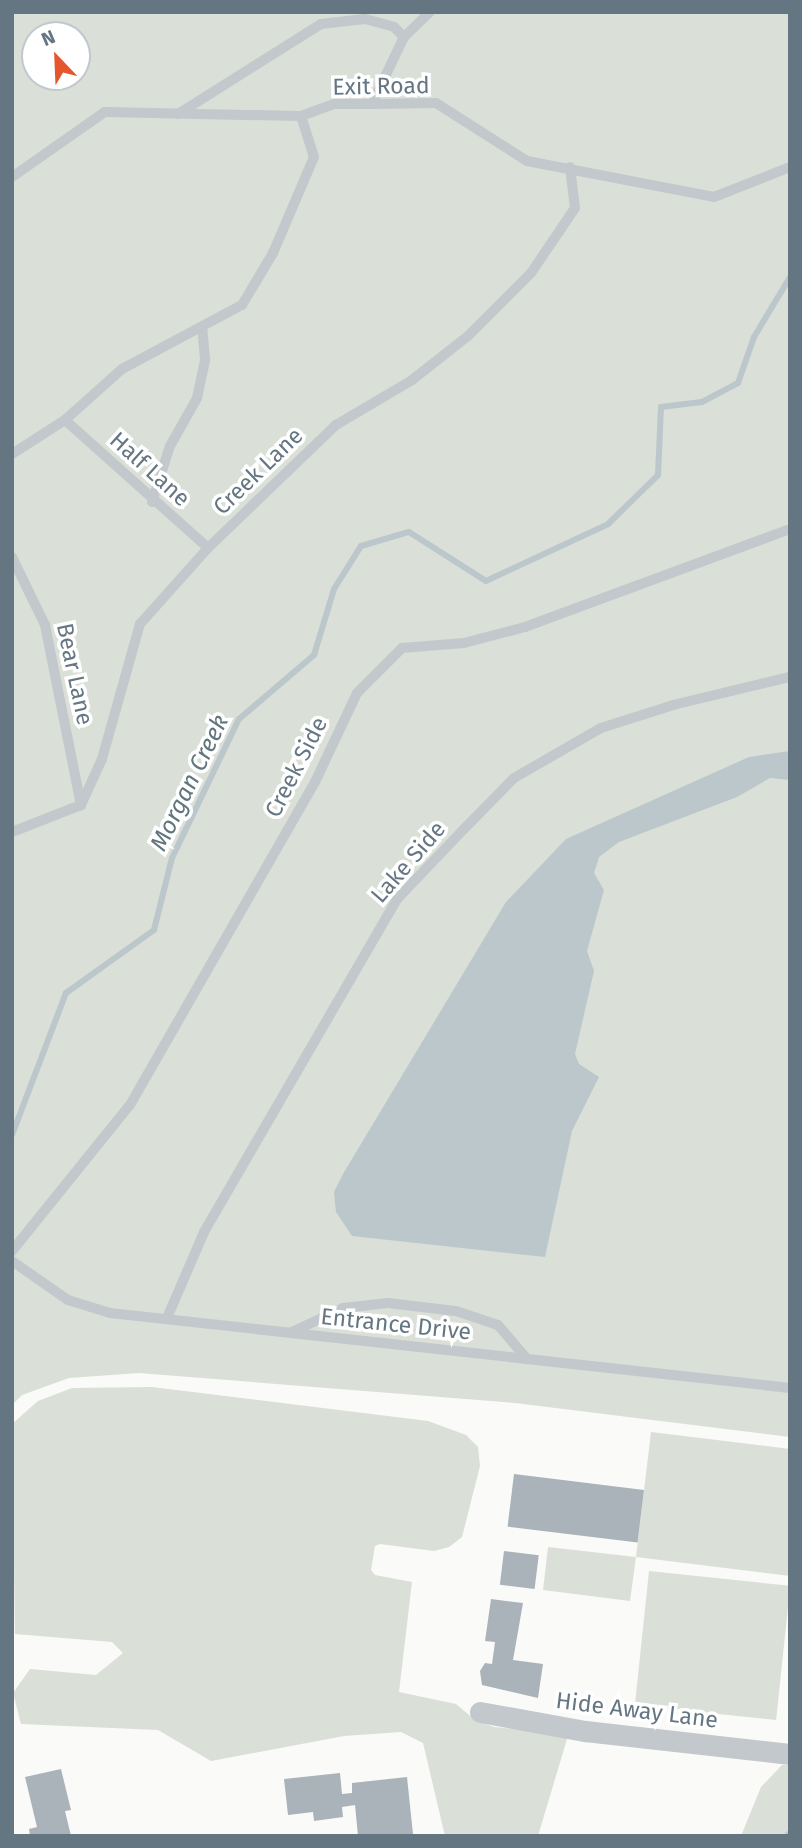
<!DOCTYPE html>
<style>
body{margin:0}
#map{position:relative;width:802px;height:1848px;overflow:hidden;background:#fafaf8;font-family:"Fira Sans",sans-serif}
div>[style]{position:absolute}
.green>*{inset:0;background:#dadfd7;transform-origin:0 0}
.water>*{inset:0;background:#bbc7cb}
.stream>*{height:6px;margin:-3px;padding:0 3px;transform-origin:3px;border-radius:3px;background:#bbc7cb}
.building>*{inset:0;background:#aab3b9;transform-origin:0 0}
.lane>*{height:10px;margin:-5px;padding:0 5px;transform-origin:5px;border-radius:5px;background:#c3c8cc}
.street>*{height:21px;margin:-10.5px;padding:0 10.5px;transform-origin:10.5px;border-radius:10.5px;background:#c3c8cc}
span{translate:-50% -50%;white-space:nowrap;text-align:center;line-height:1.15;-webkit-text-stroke:7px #fff;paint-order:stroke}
.street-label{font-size:23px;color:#657683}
.water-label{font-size:24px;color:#60757c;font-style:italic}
.frame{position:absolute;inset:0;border:14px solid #657683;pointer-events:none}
.north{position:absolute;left:21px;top:21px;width:70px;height:70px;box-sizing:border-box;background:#fff;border:2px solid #c1c8cd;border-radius:50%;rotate:337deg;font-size:19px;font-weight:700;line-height:28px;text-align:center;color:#657683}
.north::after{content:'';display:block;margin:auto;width:24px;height:32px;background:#e4572e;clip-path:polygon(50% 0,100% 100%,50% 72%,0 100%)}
</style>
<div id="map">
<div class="green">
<div style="clip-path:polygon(evenodd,12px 12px,790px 12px,790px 1437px,515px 1403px,139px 1373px,69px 1378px,22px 1395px,12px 1405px,12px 12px,35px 35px,77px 35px,77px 77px,35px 77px,35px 35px)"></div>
<div style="clip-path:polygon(152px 1387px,428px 1421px,466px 1435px,478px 1447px,480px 1466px,462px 1537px,449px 1547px,434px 1551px,380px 1544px,375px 1546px,371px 1570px,375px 1575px,412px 1582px,399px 1692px,456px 1704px,475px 1720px,494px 1727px,563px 1734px,567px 1739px,538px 1836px,445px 1836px,423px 1743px,401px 1732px,344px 1736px,211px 1761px,158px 1730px,21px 1724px,13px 1693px,30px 1669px,96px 1675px,123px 1653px,112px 1642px,15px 1634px,12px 1424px,38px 1401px,72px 1388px)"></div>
<div style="clip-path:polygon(651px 1432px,790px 1449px,790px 1576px,636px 1557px,630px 1601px,543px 1590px,548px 1547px,636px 1557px)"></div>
<div style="left:649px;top:1571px;width:142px;height:135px;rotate:6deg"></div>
<div style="clip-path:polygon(782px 1765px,790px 1765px,790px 1836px,741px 1836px,761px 1787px)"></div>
</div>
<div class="water">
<div style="clip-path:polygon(790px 751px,790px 780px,770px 778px,737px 797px,619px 842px,599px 857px,594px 873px,604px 890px,587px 951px,594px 971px,575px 1054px,579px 1064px,599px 1077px,572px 1131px,545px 1257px,352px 1236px,336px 1212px,334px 1192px,343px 1174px,506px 902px,566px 839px,749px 757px)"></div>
</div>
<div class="stream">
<div style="left:12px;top:1135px;width:152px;rotate:-69.2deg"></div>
<div style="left:66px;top:993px;width:108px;rotate:-35.6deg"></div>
<div style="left:154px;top:930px;width:74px;rotate:-76deg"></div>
<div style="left:172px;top:858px;width:154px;rotate:-64.3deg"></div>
<div style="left:239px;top:719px;width:99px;rotate:-40.5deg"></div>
<div style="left:314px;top:655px;width:69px;rotate:-73.1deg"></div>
<div style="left:334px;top:589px;width:51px;rotate:-57.9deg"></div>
<div style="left:361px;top:546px;width:50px;rotate:-16.3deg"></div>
<div style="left:409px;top:532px;width:91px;rotate:32.5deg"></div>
<div style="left:486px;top:581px;width:135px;rotate:-25deg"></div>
<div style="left:608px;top:524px;width:70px;rotate:-44.4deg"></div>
<div style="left:658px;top:475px;width:68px;rotate:-87.5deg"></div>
<div style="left:661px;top:407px;width:41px;rotate:-7deg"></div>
<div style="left:702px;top:402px;width:41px;rotate:-27.8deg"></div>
<div style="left:738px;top:383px;width:49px;rotate:-70.8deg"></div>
<div style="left:754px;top:337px;width:70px;rotate:-59deg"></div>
</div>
<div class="building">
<div style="left:514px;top:1474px;width:131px;height:53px;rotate:7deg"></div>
<div style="left:504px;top:1551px;width:35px;height:34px;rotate:7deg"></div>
<div style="clip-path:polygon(491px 1599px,523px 1603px,513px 1660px,543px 1664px,538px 1698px,482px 1685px,480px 1671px,485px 1663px,492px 1664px,495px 1642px,485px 1641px)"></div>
<div style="clip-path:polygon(61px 1769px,71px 1810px,65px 1811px,71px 1836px,30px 1836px,29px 1829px,37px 1827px,25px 1777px)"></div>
<div style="clip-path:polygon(340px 1773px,342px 1794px,352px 1793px,352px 1783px,407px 1777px,413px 1834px,358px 1836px,355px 1805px,342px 1807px,343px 1817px,314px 1821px,313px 1812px,288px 1815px,284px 1779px)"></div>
</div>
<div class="lane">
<div style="left:372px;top:104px;width:74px;rotate:-64.5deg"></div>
<div style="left:404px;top:37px;width:36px;rotate:-44deg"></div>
<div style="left:178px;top:114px;width:169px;rotate:-32.2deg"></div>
<div style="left:321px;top:24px;width:44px;rotate:-6.5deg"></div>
<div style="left:365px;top:19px;width:30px;rotate:15deg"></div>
<div style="left:394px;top:27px;width:14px;rotate:45deg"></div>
<div style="left:12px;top:177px;width:113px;rotate:-35deg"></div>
<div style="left:105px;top:112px;width:196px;rotate:1.2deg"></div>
<div style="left:301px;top:116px;width:35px;rotate:-20deg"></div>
<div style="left:334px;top:104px;width:38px"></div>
<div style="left:372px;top:104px;width:64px;rotate:-0.9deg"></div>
<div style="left:436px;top:103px;width:108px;rotate:32.5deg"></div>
<div style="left:527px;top:161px;width:190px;rotate:10.9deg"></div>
<div style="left:714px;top:197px;width:82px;rotate:-21.5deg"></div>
<div style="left:65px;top:420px;width:192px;rotate:41.8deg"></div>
<div style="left:12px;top:454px;width:63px;rotate:-32.7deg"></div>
<div style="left:65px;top:420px;width:76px;rotate:-41.8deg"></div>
<div style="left:122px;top:369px;width:136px;rotate:-28.1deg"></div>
<div style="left:242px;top:305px;width:61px;rotate:-59.2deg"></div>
<div style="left:273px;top:253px;width:104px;rotate:-66.9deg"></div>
<div style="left:314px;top:157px;width:43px;rotate:-107.6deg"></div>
<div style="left:152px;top:502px;width:59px;rotate:-72.2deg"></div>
<div style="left:170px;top:446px;width:55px;rotate:-60.6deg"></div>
<div style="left:197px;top:398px;width:40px;rotate:-78deg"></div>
<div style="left:205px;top:359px;width:33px;rotate:-95deg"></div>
<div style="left:12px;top:557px;width:76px;rotate:64.1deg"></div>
<div style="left:45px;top:625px;width:184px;rotate:78.7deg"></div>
<div style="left:12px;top:832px;width:74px;rotate:-21.4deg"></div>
<div style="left:81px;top:805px;width:51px;rotate:-65.5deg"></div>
<div style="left:102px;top:759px;width:140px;rotate:-74.3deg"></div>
<div style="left:140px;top:624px;width:102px;rotate:-48.2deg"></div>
<div style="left:208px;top:548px;width:178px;rotate:-43.9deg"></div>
<div style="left:336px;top:425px;width:88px;rotate:-30.6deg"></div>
<div style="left:412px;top:380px;width:71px;rotate:-38.2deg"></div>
<div style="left:468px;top:336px;width:89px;rotate:-45deg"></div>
<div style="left:531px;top:273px;width:78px;rotate:-55.9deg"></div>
<div style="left:575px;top:208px;width:41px;rotate:-97deg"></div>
<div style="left:12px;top:1251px;width:188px;rotate:-51.1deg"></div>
<div style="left:130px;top:1105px;width:372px;rotate:-60.2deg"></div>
<div style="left:315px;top:782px;width:98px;rotate:-64.7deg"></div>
<div style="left:357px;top:693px;width:64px;rotate:-45deg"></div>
<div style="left:402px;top:648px;width:62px;rotate:-4.6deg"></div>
<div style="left:464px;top:643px;width:63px;rotate:-14.7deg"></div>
<div style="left:525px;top:627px;width:283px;rotate:-20.3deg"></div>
<div style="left:12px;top:1261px;width:68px;rotate:34.9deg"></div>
<div style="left:68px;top:1300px;width:44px;rotate:17.2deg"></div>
<div style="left:110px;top:1313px;width:684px;rotate:6.29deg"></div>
<div style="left:167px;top:1318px;width:94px;rotate:-66.7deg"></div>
<div style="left:204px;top:1232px;width:385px;rotate:-59.9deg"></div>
<div style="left:397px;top:899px;width:97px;rotate:-46.3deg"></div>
<div style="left:464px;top:829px;width:71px;rotate:-45.6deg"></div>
<div style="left:514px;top:778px;width:100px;rotate:-29.9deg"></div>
<div style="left:601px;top:728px;width:76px;rotate:-17.7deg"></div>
<div style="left:673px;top:705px;width:120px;rotate:-13.5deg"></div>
<div style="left:292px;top:1332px;width:56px;rotate:-25.2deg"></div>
<div style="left:343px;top:1308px;width:45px;rotate:-6.3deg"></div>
<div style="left:388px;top:1303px;width:68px;rotate:6.7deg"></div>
<div style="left:456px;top:1311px;width:44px;rotate:18.4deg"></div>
<div style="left:498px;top:1325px;width:45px;rotate:49.5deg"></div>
<div style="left:789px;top:1836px;width:1px"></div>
</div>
<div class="street">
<div style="left:480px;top:1712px;width:107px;rotate:10.3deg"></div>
<div style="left:585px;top:1731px;width:206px;rotate:6.4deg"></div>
</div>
<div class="street-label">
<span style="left:381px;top:86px;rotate:-1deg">Exit Road</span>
<span style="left:150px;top:469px;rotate:42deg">Half Lane</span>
<span style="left:258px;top:471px;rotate:-44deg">Creek Lane</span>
<span style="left:75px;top:674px;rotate:78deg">Bear Lane</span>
<span style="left:296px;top:767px;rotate:-63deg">Creek Side</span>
<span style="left:408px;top:862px;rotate:-49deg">Lake Side</span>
<span style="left:396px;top:1324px;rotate:6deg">Entrance Drive</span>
<span style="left:637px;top:1710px;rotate:7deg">Hide Away Lane</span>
</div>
<div class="water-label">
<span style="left:190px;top:783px;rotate:-64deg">Morgan Creek</span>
</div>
<div class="frame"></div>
<div class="north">N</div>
</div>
